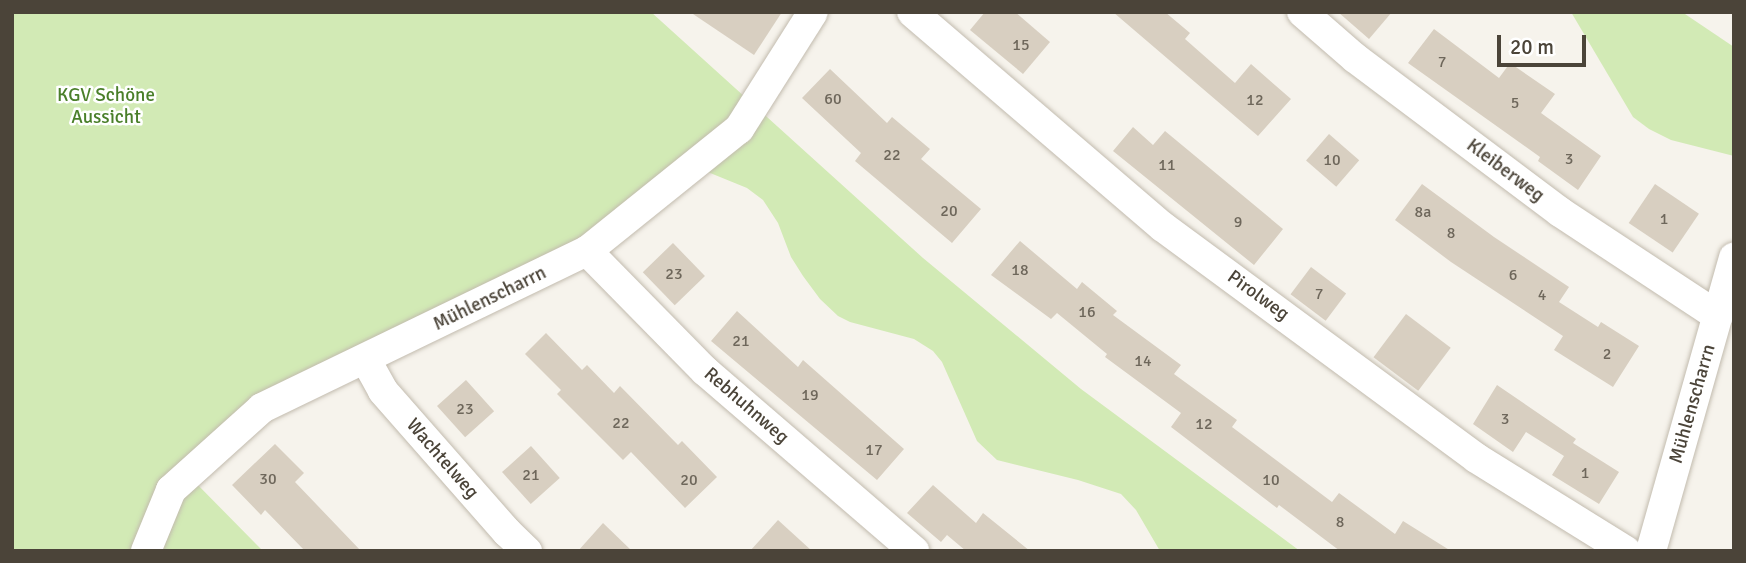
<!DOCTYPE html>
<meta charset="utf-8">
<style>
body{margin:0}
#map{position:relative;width:1746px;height:563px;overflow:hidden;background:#f6f3ec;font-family:Signika,sans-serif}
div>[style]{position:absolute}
.green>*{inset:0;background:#d2eab5}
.building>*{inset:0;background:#d8cfc1;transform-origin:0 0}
.roads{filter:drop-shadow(0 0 2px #c2bbae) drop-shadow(0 0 2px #c2bbae)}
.minor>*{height:30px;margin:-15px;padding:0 15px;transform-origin:15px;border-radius:15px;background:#fff}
span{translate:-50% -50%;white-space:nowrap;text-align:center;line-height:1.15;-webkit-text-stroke:5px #fff;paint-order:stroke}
.number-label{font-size:16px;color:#6e675b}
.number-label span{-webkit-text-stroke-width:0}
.park-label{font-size:19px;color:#4a7f2a}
.street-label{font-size:19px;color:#4b4439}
.frame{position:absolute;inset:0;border:14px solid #4b4439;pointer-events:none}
.scale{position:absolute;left:1497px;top:35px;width:89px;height:32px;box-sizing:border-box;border:4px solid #4b4439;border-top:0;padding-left:9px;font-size:21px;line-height:24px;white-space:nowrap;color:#4b4439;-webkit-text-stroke:5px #fff;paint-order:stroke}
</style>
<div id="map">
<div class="green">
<div style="clip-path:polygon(12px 12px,651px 12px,923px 258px,1081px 389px,1300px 551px,1160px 551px,1136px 510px,1121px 494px,1078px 480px,997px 460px,977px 441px,942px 362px,933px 351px,914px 339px,850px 322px,838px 316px,820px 299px,803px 276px,791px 257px,778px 223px,763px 200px,747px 188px,693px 166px,587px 251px,262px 408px,188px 475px,263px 551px,12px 551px)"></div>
<div style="clip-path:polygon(1571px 12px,1682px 12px,1734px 47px,1734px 156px,1671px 140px,1649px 129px,1633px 117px)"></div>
</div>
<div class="building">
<div style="clip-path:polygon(690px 12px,782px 12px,754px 55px)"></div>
<div style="clip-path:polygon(985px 12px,1015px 12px,1050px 42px,1023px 74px,970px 30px)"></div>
<div style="clip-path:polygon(1113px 12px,1165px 12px,1190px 33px,1185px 39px,1235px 83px,1251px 64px,1291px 99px,1258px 136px)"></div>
<div style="clip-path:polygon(1338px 12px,1392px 12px,1369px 39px)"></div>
<div style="clip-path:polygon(1434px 29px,1499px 78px,1510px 63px,1555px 94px,1541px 113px,1601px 156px,1578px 190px,1538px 161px,1540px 157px,1408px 63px)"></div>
<div style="clip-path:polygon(830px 69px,887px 123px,892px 117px,930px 149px,921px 159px,981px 209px,952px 243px,855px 161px,861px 153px,802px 98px)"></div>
<div style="clip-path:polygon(1133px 127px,1153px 145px,1165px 131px,1283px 229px,1254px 265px,1113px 151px)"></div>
<div style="left:1329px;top:134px;width:40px;height:35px;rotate:41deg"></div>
<div style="clip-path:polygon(1422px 184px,1494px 237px,1569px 287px,1559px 302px,1598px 327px,1601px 322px,1639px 346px,1613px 387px,1554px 350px,1563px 336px,1451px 262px,1395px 220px)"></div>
<div style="left:1655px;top:184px;width:53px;height:47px;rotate:34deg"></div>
<div style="clip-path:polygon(1020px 241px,1077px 289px,1082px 282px,1117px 311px,1113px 315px,1181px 365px,1174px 374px,1237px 420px,1232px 427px,1332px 502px,1339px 493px,1395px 534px,1403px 521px,1451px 551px,1340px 551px,1279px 505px,1277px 508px,1171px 427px,1181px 413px,1105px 357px,1107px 354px,1057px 313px,1051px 319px,991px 275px)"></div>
<div style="left:673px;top:243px;width:46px;height:42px;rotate:46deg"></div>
<div style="left:1311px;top:267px;width:44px;height:34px;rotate:37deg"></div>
<div style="clip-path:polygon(737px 311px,798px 367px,803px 360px,904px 449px,877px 480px,711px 341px)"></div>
<div style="left:1406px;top:314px;width:56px;height:54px;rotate:37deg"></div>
<div style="clip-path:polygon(546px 333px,582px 370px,587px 365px,614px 393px,620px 386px,678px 445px,682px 441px,717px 477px,685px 508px,631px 452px,623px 460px,557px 394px,561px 390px,525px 354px)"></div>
<div style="left:466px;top:380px;width:42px;height:39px;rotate:48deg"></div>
<div style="clip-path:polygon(1497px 385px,1576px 439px,1573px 443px,1619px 472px,1599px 504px,1552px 475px,1564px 456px,1526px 432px,1513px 452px,1473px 424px)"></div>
<div style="clip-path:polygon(275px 444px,304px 473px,295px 482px,361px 551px,305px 551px,265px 510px,261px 515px,232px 485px)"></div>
<div style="left:531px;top:446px;width:43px;height:39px;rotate:48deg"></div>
<div style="clip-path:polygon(933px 485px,976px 523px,983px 513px,1030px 551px,966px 551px,947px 535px,941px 542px,907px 513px)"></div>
<div style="clip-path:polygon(778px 520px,812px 551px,750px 551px)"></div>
<div style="clip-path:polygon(603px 523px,632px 551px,578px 551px)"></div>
</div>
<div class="roads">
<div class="minor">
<div style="left:912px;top:12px;width:330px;rotate:40.6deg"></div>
<div style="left:1163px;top:227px;width:389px;rotate:36.4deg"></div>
<div style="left:1476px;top:458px;width:176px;rotate:31.8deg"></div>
<div style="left:1302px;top:12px;width:70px;rotate:41deg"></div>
<div style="left:1355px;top:58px;width:256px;rotate:36.9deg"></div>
<div style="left:1560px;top:212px;width:189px;rotate:33.4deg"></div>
<div style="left:587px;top:251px;width:168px;rotate:45.5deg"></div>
<div style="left:705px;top:371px;width:276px;rotate:40.7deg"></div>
<div style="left:366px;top:360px;width:35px;rotate:61deg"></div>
<div style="left:383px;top:391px;width:188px;rotate:48.7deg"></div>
<div style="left:507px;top:532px;width:28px;rotate:44deg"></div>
<div style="left:146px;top:551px;width:66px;rotate:-67.7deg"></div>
<div style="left:171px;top:490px;width:122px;rotate:-42deg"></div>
<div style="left:262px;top:408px;width:361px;rotate:-25.8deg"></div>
<div style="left:587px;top:251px;width:195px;rotate:-38.8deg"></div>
<div style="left:739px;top:129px;width:138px;rotate:-57.7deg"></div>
<div style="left:1651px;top:551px;width:305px;rotate:-74.2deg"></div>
</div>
</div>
<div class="number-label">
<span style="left:1021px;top:45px">15</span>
<span style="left:1442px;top:62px">7</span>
<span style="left:833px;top:99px">60</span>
<span style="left:1255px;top:100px">12</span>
<span style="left:1515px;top:103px">5</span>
<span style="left:892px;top:155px">22</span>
<span style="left:1569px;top:159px">3</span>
<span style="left:1332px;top:160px">10</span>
<span style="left:1167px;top:165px">11</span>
<span style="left:949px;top:211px">20</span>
<span style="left:1423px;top:212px">8a</span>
<span style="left:1664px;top:219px">1</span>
<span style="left:1238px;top:222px">9</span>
<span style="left:1451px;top:233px">8</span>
<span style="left:1020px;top:270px">18</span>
<span style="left:674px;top:274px">23</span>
<span style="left:1513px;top:275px">6</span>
<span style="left:1319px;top:294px">7</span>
<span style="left:1542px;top:295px">4</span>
<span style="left:1087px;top:312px">16</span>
<span style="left:741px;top:341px">21</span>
<span style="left:1607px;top:354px">2</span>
<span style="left:1143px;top:361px">14</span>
<span style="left:810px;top:395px">19</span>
<span style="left:465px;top:409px">23</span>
<span style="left:1505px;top:419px">3</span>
<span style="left:621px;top:423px">22</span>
<span style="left:1204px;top:424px">12</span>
<span style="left:874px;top:450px">17</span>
<span style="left:1585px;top:473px">1</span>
<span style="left:531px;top:475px">21</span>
<span style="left:268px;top:479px">30</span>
<span style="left:689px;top:480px">20</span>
<span style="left:1271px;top:480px">10</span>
<span style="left:1340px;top:522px">8</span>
</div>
<div class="park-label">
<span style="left:106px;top:107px">KGV Schöne<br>Aussicht</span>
</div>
<div class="street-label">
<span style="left:1505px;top:171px;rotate:37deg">Kleiberweg</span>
<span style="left:1258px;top:296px;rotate:36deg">Pirolweg</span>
<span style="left:490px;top:299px;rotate:-26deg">Mühlenscharrn</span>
<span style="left:1693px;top:404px;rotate:-74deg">Mühlenscharrn</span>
<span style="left:746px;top:406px;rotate:41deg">Rebhuhnweg</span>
<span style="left:442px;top:459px;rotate:49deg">Wachtelweg</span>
</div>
<div class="frame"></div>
<div class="scale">20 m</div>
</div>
